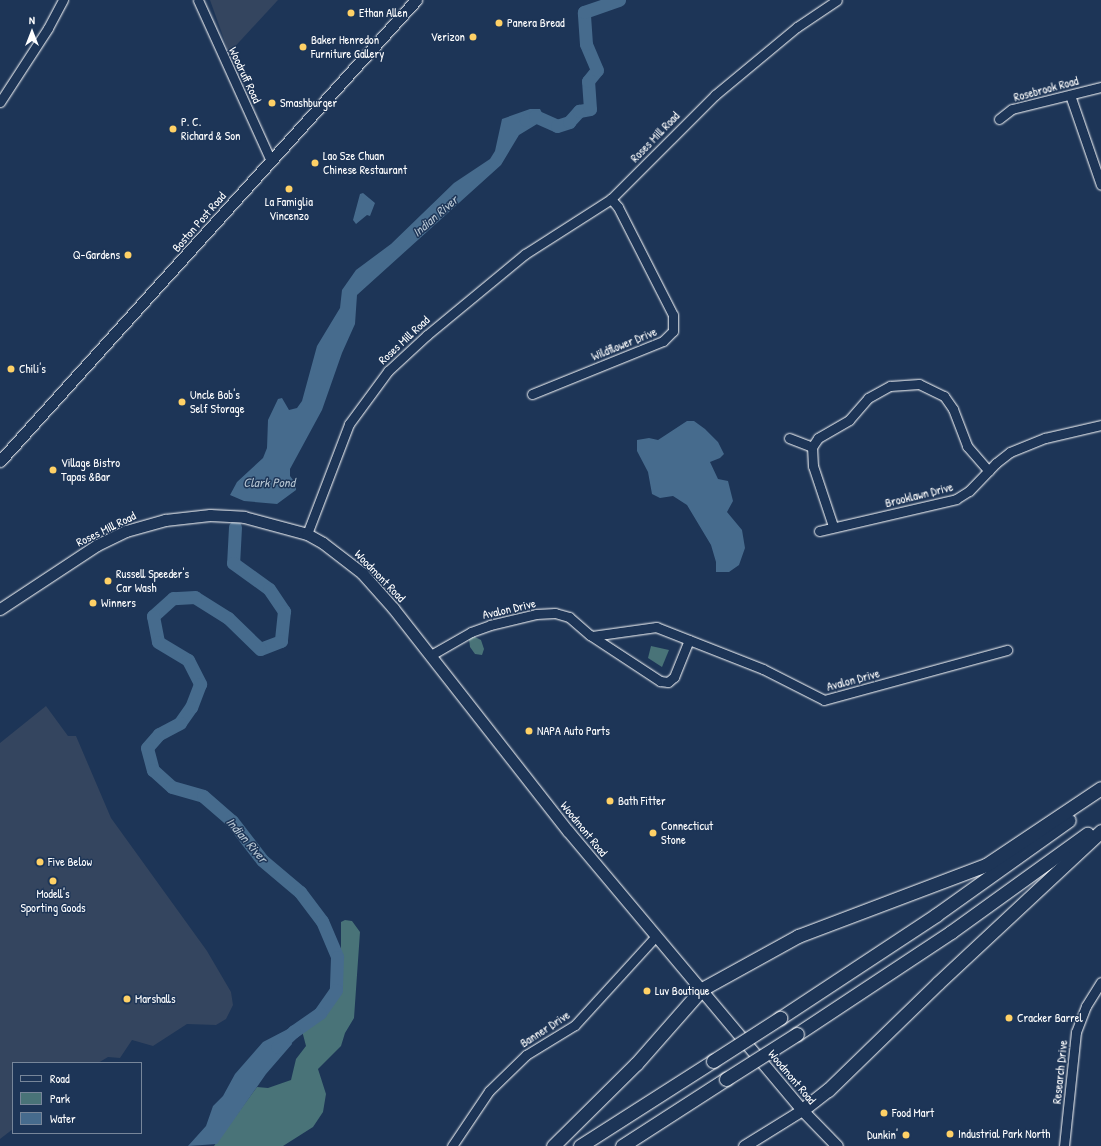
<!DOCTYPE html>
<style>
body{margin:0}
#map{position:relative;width:1101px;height:1146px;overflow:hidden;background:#1d3557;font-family:"Patrick Hand",sans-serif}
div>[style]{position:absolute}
.built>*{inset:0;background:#34455f}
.green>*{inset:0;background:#497378}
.water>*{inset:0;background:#466b8d}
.river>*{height:13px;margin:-6.5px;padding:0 6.5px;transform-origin:6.5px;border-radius:6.5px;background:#466b8d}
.roads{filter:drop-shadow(0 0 1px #fff) drop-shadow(0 0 1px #fff)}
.minor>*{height:9px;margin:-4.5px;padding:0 4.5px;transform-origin:4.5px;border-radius:4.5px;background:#1d3557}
.major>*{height:11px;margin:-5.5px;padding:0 5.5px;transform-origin:5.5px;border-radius:5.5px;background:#1d3557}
.highway>*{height:13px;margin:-6.5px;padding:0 6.5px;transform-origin:6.5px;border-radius:6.5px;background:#1d3557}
.bridges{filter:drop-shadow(0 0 1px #fff) drop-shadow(0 0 1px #fff)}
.highway-bridge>*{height:13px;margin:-6.5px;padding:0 6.5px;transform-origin:6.5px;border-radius:6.5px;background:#1d3557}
.dots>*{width:11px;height:11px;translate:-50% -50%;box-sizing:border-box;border:2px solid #1d3557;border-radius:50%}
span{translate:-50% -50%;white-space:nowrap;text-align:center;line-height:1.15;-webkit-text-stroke:3px #1d3557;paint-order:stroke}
.poi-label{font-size:12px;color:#fff}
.left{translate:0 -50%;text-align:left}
.right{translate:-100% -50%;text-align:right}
.street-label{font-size:12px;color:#fff}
.water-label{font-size:13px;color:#b5c4d1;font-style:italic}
.legend{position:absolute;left:12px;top:1062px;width:130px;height:72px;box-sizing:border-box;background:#1d3557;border:1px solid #77869a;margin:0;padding:5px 7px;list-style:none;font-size:12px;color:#fff}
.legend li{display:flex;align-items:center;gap:8px;height:20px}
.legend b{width:20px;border:1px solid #77869a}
.north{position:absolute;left:12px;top:12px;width:40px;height:40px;-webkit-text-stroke:3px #1d3557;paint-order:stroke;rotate:0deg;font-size:11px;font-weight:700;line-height:16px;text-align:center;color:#fff}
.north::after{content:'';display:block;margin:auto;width:14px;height:18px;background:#fff;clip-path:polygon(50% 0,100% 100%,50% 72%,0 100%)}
</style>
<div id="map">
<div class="built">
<div style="clip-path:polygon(210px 0,278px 0,229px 53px)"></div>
<div style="clip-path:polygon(46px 706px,68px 736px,76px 736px,111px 818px,207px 951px,231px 992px,233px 1005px,226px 1019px,216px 1025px,187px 1024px,153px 1046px,132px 1040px,120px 1058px,108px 1057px,98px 1063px,13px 1063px,13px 1129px,0 1139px,0 743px)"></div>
</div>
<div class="green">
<div style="clip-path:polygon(473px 636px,481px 640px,484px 649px,482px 655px,475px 654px,470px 647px,469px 639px)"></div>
<div style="clip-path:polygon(651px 646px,669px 650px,662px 667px,648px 658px)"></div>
<div style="clip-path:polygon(345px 920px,352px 921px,360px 932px,354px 1018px,345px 1033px,341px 1046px,318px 1069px,326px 1094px,323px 1112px,313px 1127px,283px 1146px,214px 1146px,257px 1087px,268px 1088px,291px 1080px,296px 1059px,306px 1046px,300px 1023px,335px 996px,341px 950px,341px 922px)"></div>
</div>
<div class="water">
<div style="clip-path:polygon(530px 109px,540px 109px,544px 117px,542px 121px,519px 135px,501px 165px,357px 295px,355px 324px,342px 353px,322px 410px,290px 469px,290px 476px,296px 484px,296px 490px,277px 504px,244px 501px,230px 495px,237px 482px,263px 458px,267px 448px,268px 420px,278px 399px,282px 398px,289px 410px,297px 408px,302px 401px,317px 346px,340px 308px,342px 290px,356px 270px,391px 244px,454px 183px,490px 159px,495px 151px,502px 119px)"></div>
<div style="clip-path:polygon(363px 193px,375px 203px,370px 216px,367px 215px,356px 224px,353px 220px,360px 194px)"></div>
<div style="clip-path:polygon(687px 421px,694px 421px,705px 429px,718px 442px,724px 454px,720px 458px,710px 462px,718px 479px,728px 481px,733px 501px,727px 512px,742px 530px,745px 548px,739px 565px,729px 572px,716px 572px,716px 562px,711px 545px,687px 505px,673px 496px,660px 498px,652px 494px,648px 472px,637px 451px,637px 440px,649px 438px,658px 440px)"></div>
<div style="clip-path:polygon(288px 1029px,292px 1044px,266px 1074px,217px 1144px,188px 1146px,206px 1126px,213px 1106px,223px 1096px,235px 1074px,263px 1042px)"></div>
</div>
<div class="river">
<div style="left:526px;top:120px;width:10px;rotate:-24deg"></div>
<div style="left:535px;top:116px;width:24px;rotate:24deg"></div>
<div style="left:557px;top:126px;width:13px;rotate:-18deg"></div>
<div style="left:569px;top:122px;width:15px;rotate:-48deg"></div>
<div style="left:579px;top:111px;width:11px;rotate:-10deg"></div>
<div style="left:590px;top:109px;width:28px;rotate:-94deg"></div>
<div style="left:588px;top:81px;width:14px;rotate:-51deg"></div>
<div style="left:597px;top:70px;width:28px;rotate:-113deg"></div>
<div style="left:586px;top:44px;width:32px;rotate:-94deg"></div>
<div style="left:584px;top:12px;width:37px;rotate:-19deg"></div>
<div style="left:235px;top:527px;width:36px;rotate:93deg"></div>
<div style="left:233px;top:563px;width:44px;rotate:35.8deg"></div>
<div style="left:269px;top:589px;width:27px;rotate:56deg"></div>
<div style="left:284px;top:611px;width:30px;rotate:96deg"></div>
<div style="left:281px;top:641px;width:22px;rotate:159deg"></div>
<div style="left:260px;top:649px;width:45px;rotate:-135.9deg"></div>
<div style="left:228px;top:618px;width:39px;rotate:-148deg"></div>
<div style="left:195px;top:597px;width:22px;rotate:177deg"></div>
<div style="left:173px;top:598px;width:27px;rotate:138deg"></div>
<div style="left:153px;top:616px;width:26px;rotate:79deg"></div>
<div style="left:158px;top:642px;width:35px;rotate:31deg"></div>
<div style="left:188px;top:660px;width:27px;rotate:63deg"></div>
<div style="left:200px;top:684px;width:25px;rotate:111deg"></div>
<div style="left:191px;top:707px;width:19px;rotate:125deg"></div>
<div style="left:180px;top:723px;width:24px;rotate:152deg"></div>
<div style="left:159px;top:734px;width:18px;rotate:131deg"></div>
<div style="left:147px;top:748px;width:23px;rotate:75deg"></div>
<div style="left:153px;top:770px;width:25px;rotate:42deg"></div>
<div style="left:172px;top:787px;width:32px;rotate:16deg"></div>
<div style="left:203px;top:796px;width:38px;rotate:41deg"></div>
<div style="left:232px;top:821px;width:49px;rotate:52.4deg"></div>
<div style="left:262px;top:860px;width:50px;rotate:40.1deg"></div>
<div style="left:300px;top:892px;width:36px;rotate:53deg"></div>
<div style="left:322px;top:921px;width:39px;rotate:67deg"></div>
<div style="left:337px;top:957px;width:33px;rotate:92deg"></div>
<div style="left:336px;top:990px;width:28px;rotate:125deg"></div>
<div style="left:320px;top:1013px;width:32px;rotate:145deg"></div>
<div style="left:294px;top:1031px;width:23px;rotate:137deg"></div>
</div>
<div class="roads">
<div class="minor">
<div style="left:198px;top:0;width:177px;rotate:65.6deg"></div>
<div style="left:1070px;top:95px;width:95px;rotate:71deg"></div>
<div style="left:0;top:102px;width:88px;rotate:-57deg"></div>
<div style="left:48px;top:28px;width:32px;rotate:-62deg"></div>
<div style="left:999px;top:119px;width:16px;rotate:-38deg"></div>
<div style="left:1012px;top:109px;width:92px;rotate:-13.9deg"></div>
<div style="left:532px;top:394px;width:141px;rotate:-22deg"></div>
<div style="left:663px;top:341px;width:14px;rotate:-45deg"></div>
<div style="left:673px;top:331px;width:16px;rotate:-90deg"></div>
<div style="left:673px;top:315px;width:121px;rotate:-117deg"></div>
<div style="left:618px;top:207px;width:11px;rotate:-131deg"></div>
<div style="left:789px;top:438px;width:25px;rotate:21deg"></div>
<div style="left:833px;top:526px;width:63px;rotate:-108.4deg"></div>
<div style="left:813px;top:466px;width:19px;rotate:-93deg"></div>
<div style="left:812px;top:447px;width:11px;rotate:-56deg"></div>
<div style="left:818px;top:438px;width:36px;rotate:-30deg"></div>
<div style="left:849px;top:420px;width:29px;rotate:-49deg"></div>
<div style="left:868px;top:398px;width:25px;rotate:-29deg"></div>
<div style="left:890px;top:386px;width:29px;rotate:-4deg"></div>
<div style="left:919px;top:384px;width:28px;rotate:26deg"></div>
<div style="left:944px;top:396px;width:16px;rotate:55deg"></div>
<div style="left:953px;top:409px;width:40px;rotate:69deg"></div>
<div style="left:967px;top:446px;width:33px;rotate:49deg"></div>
<div style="left:819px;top:531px;width:141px;rotate:-13.1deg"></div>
<div style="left:956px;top:499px;width:15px;rotate:-32deg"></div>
<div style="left:969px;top:491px;width:39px;rotate:-46deg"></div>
<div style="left:996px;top:463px;width:18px;rotate:-38deg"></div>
<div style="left:1010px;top:452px;width:38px;rotate:-22deg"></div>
<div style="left:1045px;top:438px;width:57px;rotate:-13.1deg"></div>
<div style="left:307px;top:534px;width:118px;rotate:-69.1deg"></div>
<div style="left:349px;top:424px;width:66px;rotate:-53.7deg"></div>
<div style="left:388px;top:371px;width:53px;rotate:-42.7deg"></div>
<div style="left:427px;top:335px;width:127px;rotate:-39.6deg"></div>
<div style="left:525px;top:254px;width:102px;rotate:-32.6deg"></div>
<div style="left:611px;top:199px;width:147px;rotate:-45deg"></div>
<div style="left:715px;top:95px;width:107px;rotate:-39.7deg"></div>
<div style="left:797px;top:27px;width:48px;rotate:-34deg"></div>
<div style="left:592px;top:636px;width:65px;rotate:-8deg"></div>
<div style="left:656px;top:627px;width:115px;rotate:21.4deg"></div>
<div style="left:763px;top:669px;width:68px;rotate:26.9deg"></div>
<div style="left:824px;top:700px;width:190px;rotate:-15.3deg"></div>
<div style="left:431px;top:655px;width:46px;rotate:-29.9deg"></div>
<div style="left:471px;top:632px;width:20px;rotate:-20deg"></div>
<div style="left:490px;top:625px;width:47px;rotate:-13.4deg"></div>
<div style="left:536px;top:614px;width:19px;rotate:-3deg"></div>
<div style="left:555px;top:613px;width:15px;rotate:16deg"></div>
<div style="left:569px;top:617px;width:28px;rotate:41deg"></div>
<div style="left:590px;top:635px;width:84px;rotate:33.3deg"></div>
<div style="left:660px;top:681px;width:8px;rotate:7deg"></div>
<div style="left:668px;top:682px;width:8px;rotate:-40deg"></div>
<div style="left:674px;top:677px;width:40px;rotate:-68deg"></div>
<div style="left:452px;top:1146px;width:66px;rotate:-56.1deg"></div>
<div style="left:489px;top:1091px;width:52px;rotate:-44.2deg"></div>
<div style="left:526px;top:1055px;width:57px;rotate:-31.5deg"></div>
<div style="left:575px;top:1025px;width:120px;rotate:-47.7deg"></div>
<div style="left:1064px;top:1146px;width:115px;rotate:-84deg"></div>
<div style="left:1076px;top:1032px;width:28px;rotate:-69deg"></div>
<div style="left:1086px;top:1006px;width:28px;rotate:-58deg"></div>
</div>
<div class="major">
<div style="left:0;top:461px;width:621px;rotate:-47.94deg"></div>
<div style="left:0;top:609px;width:116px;rotate:-33.4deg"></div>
<div style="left:97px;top:545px;width:32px;rotate:-26deg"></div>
<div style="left:126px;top:531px;width:41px;rotate:-15.8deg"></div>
<div style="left:165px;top:520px;width:45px;rotate:-6.3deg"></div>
<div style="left:210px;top:515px;width:34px;rotate:3deg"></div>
<div style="left:244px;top:517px;width:65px;rotate:15.1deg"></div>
<div style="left:307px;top:534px;width:18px;rotate:29deg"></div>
<div style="left:323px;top:543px;width:49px;rotate:37.6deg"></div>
<div style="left:362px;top:573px;width:47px;rotate:48.5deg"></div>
<div style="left:393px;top:608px;width:283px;rotate:51.9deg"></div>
<div style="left:568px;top:831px;width:364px;rotate:50deg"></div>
<div style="left:802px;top:1110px;width:50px;rotate:45.8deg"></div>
<div style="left:744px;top:1146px;width:68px;rotate:-31.8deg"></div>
</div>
<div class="highway">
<div style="left:780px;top:1018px;width:187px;rotate:-33.4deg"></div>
<div style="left:936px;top:915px;width:163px;rotate:-35.5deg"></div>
<div style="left:797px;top:1034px;width:185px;rotate:-33.5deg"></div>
<div style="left:951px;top:932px;width:168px;rotate:-35.8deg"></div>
<div style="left:802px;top:1110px;width:33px;rotate:-38deg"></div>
<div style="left:828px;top:1090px;width:153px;rotate:-44.2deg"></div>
<div style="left:938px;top:983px;width:223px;rotate:-43deg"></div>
<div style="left:553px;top:1146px;width:117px;rotate:-44.7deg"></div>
<div style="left:636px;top:1064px;width:100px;rotate:-48.7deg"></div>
<div style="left:702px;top:989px;width:110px;rotate:-28.9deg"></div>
<div style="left:798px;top:936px;width:201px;rotate:-20.7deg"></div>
<div style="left:986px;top:865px;width:138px;rotate:-33.8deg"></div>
<div style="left:580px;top:1146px;width:158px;rotate:-32.6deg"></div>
<div style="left:622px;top:1146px;width:124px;rotate:-32.8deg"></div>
</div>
</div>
<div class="bridges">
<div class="highway-bridge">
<div style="left:713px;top:1061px;width:80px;rotate:-32.7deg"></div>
<div style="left:726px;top:1079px;width:84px;rotate:-32.4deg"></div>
</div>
</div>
<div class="dots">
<div style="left:351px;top:13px;background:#ffd166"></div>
<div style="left:499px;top:23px;background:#ffd166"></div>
<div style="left:473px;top:37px;background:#ffd166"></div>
<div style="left:303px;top:47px;background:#ffd166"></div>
<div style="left:272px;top:103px;background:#ffd166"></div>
<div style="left:173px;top:129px;background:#ffd166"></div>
<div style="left:315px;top:163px;background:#ffd166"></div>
<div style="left:289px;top:189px;background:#ffd166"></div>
<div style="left:128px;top:255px;background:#ffd166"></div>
<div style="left:11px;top:369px;background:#ffd166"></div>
<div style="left:182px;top:402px;background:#ffd166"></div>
<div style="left:53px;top:470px;background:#ffd166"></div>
<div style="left:108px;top:581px;background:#ffd166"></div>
<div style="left:93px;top:603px;background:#ffd166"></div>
<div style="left:529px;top:731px;background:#ffd166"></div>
<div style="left:610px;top:801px;background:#ffd166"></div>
<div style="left:653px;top:833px;background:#ffd166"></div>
<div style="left:40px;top:862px;background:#ffd166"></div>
<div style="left:53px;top:881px;background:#ffd166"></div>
<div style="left:647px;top:991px;background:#ffd166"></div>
<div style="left:127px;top:999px;background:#ffd166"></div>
<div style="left:1009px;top:1018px;background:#ffd166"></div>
<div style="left:884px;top:1113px;background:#ffd166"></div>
<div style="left:950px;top:1134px;background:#ffd166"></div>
<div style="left:906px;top:1135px;background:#ffd166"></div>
</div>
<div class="poi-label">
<span class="left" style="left:359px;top:13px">Ethan Allen</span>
<span class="left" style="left:507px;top:23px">Panera Bread</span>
<span class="right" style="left:465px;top:37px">Verizon</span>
<span class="left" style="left:311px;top:47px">Baker Henredon<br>Furniture Gallery</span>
<span class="left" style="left:280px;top:103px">Smashburger</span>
<span class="left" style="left:181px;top:129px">P. C.<br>Richard &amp; Son</span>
<span class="left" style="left:323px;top:163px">Lao Sze Chuan<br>Chinese Restaurant</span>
<span style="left:289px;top:209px">La Famiglia<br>Vincenzo</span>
<span class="right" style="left:120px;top:255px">Q-Gardens</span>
<span class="left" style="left:19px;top:369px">Chili's</span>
<span class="left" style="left:190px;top:402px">Uncle Bob's<br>Self Storage</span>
<span class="left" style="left:61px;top:470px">Village Bistro<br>Tapas &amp;Bar</span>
<span class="left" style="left:116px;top:581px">Russell Speeder's<br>Car Wash</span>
<span class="left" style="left:101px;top:603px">Winners</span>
<span class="left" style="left:537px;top:731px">NAPA Auto Parts</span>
<span class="left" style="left:618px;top:801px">Bath Fitter</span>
<span class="left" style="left:661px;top:833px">Connecticut<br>Stone</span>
<span class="left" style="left:48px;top:862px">Five Below</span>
<span style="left:53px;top:901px">Modell's<br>Sporting Goods</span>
<span class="left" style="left:655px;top:991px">Luv Boutique</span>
<span class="left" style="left:135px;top:999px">Marshalls</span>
<span class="left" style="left:1017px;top:1018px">Cracker Barrel</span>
<span class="left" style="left:892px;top:1113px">Food Mart</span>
<span class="left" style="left:958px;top:1134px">Industrial Park North</span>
<span class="right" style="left:898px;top:1135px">Dunkin'</span>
</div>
<div class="street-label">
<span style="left:245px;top:75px;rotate:65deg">Woodruff Road</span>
<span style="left:1046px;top:89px;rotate:-15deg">Rosebrook Road</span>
<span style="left:655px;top:137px;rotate:-46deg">Roses Mill Road</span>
<span style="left:199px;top:222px;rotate:-49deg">Boston Post Road</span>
<span style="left:404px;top:340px;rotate:-43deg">Roses Mill Road</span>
<span style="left:624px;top:344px;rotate:-22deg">Wildflower Drive</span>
<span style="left:919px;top:495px;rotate:-14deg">Brooklawn Drive</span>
<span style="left:106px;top:529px;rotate:-26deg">Roses Mill Road</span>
<span style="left:380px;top:576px;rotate:46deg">Woodmont Road</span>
<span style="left:509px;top:609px;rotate:-13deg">Avalon Drive</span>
<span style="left:853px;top:680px;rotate:-15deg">Avalon Drive</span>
<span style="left:584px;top:829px;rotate:51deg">Woodmont Road</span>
<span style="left:545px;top:1029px;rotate:-33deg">Banner Drive</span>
<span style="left:1060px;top:1072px;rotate:-84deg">Research Drive</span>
<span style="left:792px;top:1077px;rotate:50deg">Woodmont Road</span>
</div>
<div class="water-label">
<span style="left:435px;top:216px;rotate:-41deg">Indian River</span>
<span style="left:269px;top:482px">Clark Pond</span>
<span style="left:247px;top:840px;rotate:49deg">Indian River</span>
</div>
<ul class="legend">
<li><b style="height:5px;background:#1d3557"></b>Road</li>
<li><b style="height:11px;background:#497378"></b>Park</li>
<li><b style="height:11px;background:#466b8d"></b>Water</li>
</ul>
<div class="north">N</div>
</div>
